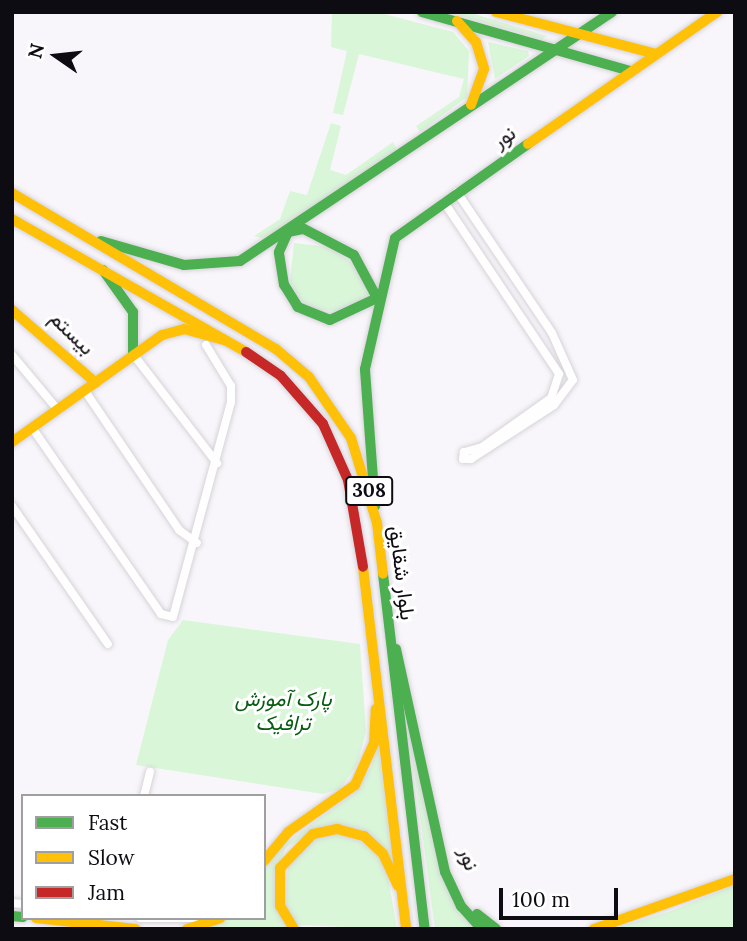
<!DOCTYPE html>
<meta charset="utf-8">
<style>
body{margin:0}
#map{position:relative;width:747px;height:941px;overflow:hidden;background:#f8f6fa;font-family:Lora,Vazirmatn,serif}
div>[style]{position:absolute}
.green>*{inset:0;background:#d9f6d8}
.roads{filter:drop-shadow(0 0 2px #d6d3d9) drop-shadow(0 0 2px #d6d3d9)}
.street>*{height:8px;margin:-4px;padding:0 4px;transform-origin:4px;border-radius:4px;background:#fefefe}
.fast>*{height:10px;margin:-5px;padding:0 5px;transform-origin:5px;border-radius:5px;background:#4caf50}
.slow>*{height:10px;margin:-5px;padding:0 5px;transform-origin:5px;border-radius:5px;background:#ffc107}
.jam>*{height:10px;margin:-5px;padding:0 5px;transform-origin:5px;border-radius:5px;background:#c62828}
span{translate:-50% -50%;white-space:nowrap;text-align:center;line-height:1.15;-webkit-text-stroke:6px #fff;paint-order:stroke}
.shield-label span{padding:2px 5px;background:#fff;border:2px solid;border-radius:5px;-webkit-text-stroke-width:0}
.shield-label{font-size:19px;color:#0e0c13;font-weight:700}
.street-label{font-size:21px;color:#0e0c13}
.park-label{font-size:21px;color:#065c10;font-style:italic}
.frame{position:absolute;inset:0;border:14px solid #0e0c13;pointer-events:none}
.legend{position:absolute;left:21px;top:794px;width:245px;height:126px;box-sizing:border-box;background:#fff;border:2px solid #9f9ea1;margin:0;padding:9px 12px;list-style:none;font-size:21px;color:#0e0c13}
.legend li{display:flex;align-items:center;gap:14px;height:35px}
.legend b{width:35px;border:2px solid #9f9ea1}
.north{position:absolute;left:21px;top:21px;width:70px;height:70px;-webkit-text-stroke:5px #fff;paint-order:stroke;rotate:284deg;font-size:19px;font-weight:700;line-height:28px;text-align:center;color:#0e0c13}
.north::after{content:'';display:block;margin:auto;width:24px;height:32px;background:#0e0c13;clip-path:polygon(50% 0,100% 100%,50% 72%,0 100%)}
.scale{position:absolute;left:499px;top:888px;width:119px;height:32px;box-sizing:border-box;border:4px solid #0e0c13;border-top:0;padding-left:9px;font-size:21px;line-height:24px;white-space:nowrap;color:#0e0c13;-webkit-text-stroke:5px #fff;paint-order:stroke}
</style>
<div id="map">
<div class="green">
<div style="clip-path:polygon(332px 12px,377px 12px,453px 32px,469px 51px,467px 97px,420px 132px,416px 126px,459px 97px,464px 79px,359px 54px,343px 115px,333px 113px,347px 51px,331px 47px)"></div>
<div style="clip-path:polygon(447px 12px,468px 12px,547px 36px,542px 39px)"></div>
<div style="clip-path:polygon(488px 42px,528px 51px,529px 56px,495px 79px)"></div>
<div style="clip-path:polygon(331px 123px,341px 126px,330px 170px,346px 175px,393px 142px,397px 149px,265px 239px,254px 236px,280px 219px,290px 191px,307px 195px)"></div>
<div style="clip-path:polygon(294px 243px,331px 247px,354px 265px,370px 296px,335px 311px,315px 310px,299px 299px,290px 282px)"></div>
<div style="clip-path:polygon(183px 620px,360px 644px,366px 732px,357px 765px,340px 789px,323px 794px,136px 765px,168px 640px)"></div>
<div style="clip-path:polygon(404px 696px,435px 840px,477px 929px,435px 929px)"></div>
<div style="clip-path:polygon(377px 736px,394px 867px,361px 829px,322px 826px,286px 848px,274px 874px,276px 908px,288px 929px,204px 929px,228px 918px,264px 918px,264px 871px,276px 851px,352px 794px,371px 767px)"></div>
<div style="clip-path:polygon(335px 834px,363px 842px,377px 854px,388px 877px,397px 929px,295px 925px,286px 909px,288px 863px,315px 839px)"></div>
<div style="clip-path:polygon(735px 885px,735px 929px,612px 929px,671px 911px)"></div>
</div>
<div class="roads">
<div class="street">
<div style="left:444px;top:202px;width:207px;rotate:56.2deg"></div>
<div style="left:559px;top:374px;width:25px;rotate:108deg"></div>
<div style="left:551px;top:398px;width:85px;rotate:144.6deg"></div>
<div style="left:482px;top:447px;width:19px;rotate:164deg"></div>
<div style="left:464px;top:452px;width:7px;rotate:98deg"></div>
<div style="left:463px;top:459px;width:8px"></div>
<div style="left:471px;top:459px;width:99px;rotate:-33deg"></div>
<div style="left:554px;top:405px;width:31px;rotate:-53deg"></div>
<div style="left:573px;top:380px;width:51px;rotate:-114.1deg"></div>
<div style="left:552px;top:333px;width:170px;rotate:-124deg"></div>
<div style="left:133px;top:354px;width:138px;rotate:52.4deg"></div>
<div style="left:12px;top:355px;width:72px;rotate:50.1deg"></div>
<div style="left:85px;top:391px;width:168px;rotate:55.9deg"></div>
<div style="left:179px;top:530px;width:22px;rotate:36deg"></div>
<div style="left:33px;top:429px;width:225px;rotate:55.3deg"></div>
<div style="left:161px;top:614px;width:12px;rotate:14deg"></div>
<div style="left:173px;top:617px;width:223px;rotate:-74.9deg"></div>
<div style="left:231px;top:402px;width:16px;rotate:-90deg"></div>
<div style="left:231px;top:386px;width:48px;rotate:-121.4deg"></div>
<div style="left:12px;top:506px;width:168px;rotate:55.2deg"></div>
<div style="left:144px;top:796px;width:25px;rotate:-76deg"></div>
<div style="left:12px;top:903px;width:11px;rotate:5deg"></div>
<div style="left:140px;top:918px;width:59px"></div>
</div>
<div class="fast">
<div style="left:422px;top:12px;width:217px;rotate:15.8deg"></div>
<div style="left:304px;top:229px;width:56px;rotate:27.5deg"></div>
<div style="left:354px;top:255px;width:49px;rotate:61.9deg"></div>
<div style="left:377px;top:298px;width:52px;rotate:154.9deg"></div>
<div style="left:330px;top:320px;width:35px;rotate:-158deg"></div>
<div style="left:298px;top:307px;width:26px;rotate:-122deg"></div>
<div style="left:284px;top:285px;width:33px;rotate:-99deg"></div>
<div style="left:279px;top:252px;width:22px;rotate:-66deg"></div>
<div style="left:288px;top:232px;width:16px;rotate:-11deg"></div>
<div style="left:101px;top:241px;width:86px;rotate:16.1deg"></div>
<div style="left:184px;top:265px;width:56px;rotate:-4.1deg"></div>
<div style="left:240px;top:261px;width:448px;rotate:-33.8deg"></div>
<div style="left:103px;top:270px;width:52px;rotate:54.5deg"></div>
<div style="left:133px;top:312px;width:42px;rotate:90deg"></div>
<div style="left:375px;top:506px;width:137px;rotate:-94.2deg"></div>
<div style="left:365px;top:369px;width:134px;rotate:-77.1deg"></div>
<div style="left:395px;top:238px;width:163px;rotate:-35.3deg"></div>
<div style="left:383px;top:574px;width:357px;rotate:83.3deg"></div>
<div style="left:396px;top:649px;width:228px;rotate:77.6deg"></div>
<div style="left:445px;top:872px;width:38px;rotate:65deg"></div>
<div style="left:461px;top:906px;width:31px;rotate:48deg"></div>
<div style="left:477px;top:914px;width:24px;rotate:38deg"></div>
<div style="left:12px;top:916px;width:11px;rotate:5deg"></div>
</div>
<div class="slow">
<div style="left:496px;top:12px;width:165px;rotate:14.7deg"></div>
<div style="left:457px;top:21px;width:28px;rotate:48deg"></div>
<div style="left:476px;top:42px;width:28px;rotate:73deg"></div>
<div style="left:484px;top:69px;width:38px;rotate:110deg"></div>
<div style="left:528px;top:144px;width:231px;rotate:-34.9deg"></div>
<div style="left:12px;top:193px;width:307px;rotate:30.6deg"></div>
<div style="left:276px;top:349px;width:43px;rotate:40.3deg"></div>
<div style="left:309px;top:377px;width:74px;rotate:55.5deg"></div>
<div style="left:351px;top:438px;width:89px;rotate:73deg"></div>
<div style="left:377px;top:523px;width:51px;rotate:83.3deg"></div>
<div style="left:12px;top:219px;width:269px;rotate:29.6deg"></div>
<div style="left:12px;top:310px;width:111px;rotate:41deg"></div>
<div style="left:12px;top:442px;width:184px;rotate:-35.5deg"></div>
<div style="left:162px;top:335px;width:23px;rotate:-15deg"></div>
<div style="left:184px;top:329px;width:41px;rotate:15.4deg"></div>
<div style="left:363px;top:567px;width:365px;rotate:83.2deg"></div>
<div style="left:264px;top:861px;width:38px;rotate:-50deg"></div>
<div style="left:288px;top:832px;width:82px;rotate:-35deg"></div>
<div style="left:355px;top:785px;width:46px;rotate:-65.7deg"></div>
<div style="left:374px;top:743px;width:34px;rotate:-87deg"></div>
<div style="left:36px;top:918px;width:100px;rotate:6.3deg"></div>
<div style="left:187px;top:929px;width:35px;rotate:-18deg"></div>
<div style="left:294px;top:929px;width:27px;rotate:-121deg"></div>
<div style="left:280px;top:906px;width:38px;rotate:-90deg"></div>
<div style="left:280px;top:868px;width:47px;rotate:-45.9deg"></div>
<div style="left:313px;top:834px;width:25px;rotate:-12deg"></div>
<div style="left:337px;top:829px;width:28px;rotate:15deg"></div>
<div style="left:364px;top:836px;width:26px;rotate:43deg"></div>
<div style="left:383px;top:854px;width:35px;rotate:65deg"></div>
<div style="left:594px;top:929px;width:150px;rotate:-19.5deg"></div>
</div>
<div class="jam">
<div style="left:246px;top:352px;width:42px;rotate:34.4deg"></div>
<div style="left:281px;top:376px;width:64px;rotate:48.8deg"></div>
<div style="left:323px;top:424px;width:61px;rotate:65.9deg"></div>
<div style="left:348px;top:480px;width:88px;rotate:80.2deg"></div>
</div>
</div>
<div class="shield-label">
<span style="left:369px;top:491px">308</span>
</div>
<div class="street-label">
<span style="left:504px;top:137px;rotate:-35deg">نور</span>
<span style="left:72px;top:333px;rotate:44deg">بیستم</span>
<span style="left:402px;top:573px;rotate:83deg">بلوار شقایق</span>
<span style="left:469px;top:859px;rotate:72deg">نور</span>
</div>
<div class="park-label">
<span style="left:283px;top:711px">پارک آموزش<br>ترافیک</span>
</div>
<div class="frame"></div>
<ul class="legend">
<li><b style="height:9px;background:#4caf50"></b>Fast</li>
<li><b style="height:9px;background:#ffc107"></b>Slow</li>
<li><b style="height:9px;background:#c62828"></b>Jam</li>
</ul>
<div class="north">N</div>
<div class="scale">100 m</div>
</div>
